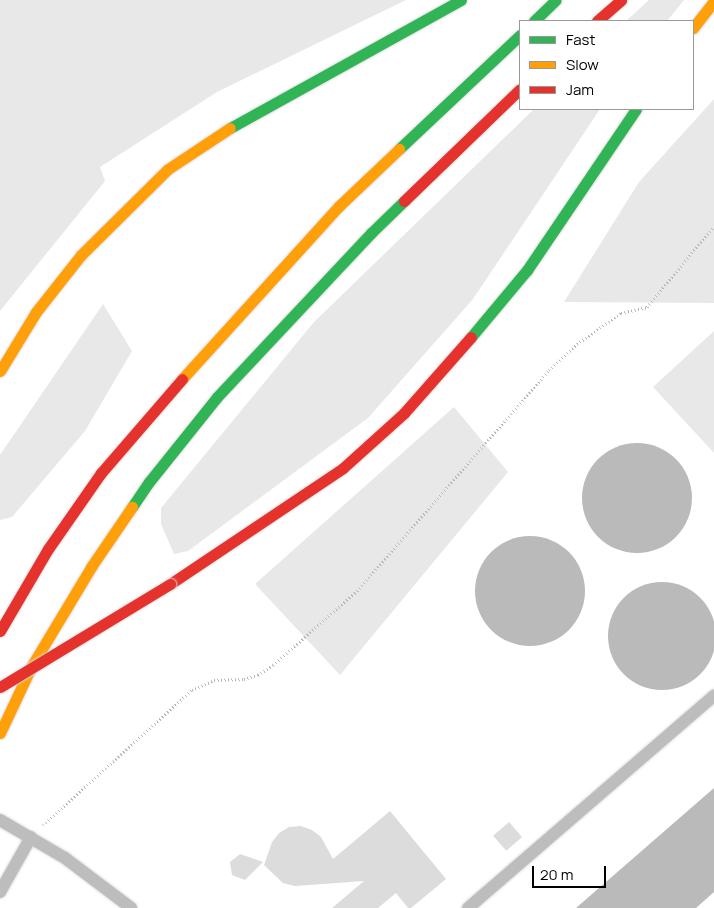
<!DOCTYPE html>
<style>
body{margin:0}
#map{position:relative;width:714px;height:908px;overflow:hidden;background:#fff;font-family:Manrope,sans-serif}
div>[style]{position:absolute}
.green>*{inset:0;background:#e8e8e8}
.water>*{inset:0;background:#bababa}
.round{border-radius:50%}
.building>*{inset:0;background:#dcdcdc;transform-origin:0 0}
.path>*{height:3px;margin-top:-1.5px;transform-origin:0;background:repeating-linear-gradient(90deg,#b8b8b8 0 1px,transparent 0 3.5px)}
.roads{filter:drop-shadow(0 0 1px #dbdbdb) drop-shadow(0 0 1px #dbdbdb)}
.lane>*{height:12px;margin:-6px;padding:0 6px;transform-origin:6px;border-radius:6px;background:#bdbdbd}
.fast>*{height:11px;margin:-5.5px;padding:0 5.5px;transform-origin:5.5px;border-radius:5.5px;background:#30b455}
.slow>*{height:11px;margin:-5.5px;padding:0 5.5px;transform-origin:5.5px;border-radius:5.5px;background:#ff9f0a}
.jam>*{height:11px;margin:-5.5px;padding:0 5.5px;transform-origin:5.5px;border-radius:5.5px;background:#e5322d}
.bridges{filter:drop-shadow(0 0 1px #dbdbdb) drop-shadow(0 0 1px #dbdbdb)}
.jam-bridge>*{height:11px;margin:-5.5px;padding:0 5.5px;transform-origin:5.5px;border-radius:5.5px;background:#e5322d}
span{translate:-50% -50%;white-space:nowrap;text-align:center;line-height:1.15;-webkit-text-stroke:4px #fff;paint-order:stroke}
.legend{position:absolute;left:519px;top:20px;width:175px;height:90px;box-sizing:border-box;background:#fff;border:1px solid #999;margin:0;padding:6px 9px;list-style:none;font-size:15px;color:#000}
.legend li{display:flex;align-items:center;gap:10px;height:25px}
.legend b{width:25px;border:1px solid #999}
.scale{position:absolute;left:532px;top:866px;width:74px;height:22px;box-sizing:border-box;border:2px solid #000;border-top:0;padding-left:6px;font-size:15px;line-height:18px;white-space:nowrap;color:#000;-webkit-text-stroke:4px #fff;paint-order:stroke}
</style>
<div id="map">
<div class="green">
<div style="clip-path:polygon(0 0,406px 0,217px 92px,100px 167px,105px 181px,0 311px)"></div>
<div style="clip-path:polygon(649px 0,684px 0,667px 21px,626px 21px)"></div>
<div style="clip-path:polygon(714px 99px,714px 303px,564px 302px,639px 182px)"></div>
<div style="clip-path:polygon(534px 109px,600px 109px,473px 299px,368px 418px,188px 551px,174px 554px,161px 524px,161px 508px,314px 322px)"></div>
<div style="clip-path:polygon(103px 304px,132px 351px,85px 431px,12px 517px,0 520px,0 455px)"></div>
<div style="clip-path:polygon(714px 331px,714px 453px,653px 387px)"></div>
<div style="clip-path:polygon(454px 407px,508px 472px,340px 675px,255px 584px)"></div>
</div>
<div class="water">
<div class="round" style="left:582px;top:443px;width:110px;height:110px"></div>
<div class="round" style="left:475px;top:536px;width:110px;height:110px"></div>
<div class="round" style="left:608px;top:582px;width:108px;height:108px"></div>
<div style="clip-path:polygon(714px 788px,714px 892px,696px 908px,576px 908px)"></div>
</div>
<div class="building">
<div style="clip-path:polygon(390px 811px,446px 879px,411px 908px,408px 908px,396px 893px,378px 908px,332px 908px,364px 881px,295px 886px,283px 883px,264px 865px,272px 842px,279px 833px,289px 827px,301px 826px,312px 830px,321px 837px,333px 859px)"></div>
<div style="left:509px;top:822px;width:20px;height:21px;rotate:49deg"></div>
<div style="clip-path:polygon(240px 854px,263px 862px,245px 880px,232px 875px,230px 862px)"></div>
</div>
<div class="path">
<div style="left:43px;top:825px;width:201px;rotate:-42.2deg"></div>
<div style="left:192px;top:690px;width:24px;rotate:-24deg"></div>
<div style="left:214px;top:680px;width:30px;rotate:-2deg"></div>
<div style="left:244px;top:679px;width:15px;rotate:-16deg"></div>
<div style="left:258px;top:675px;width:18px;rotate:-34deg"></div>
<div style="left:273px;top:665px;width:112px;rotate:-41.4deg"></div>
<div style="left:357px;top:591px;width:293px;rotate:-49deg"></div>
<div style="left:549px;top:370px;width:38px;rotate:-43deg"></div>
<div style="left:577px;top:344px;width:54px;rotate:-35.2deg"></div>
<div style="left:621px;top:313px;width:27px;rotate:-13deg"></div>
<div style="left:647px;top:307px;width:105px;rotate:-50.4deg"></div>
</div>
<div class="roads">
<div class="lane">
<div style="left:0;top:820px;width:75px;rotate:30.3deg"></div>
<div style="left:65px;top:858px;width:83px;rotate:37.1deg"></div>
<div style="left:0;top:892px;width:63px;rotate:-60.6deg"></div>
<div style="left:468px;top:908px;width:325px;rotate:-40.8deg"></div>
</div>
<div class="fast">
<div style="left:534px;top:21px;width:30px;rotate:-44deg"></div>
<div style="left:230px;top:128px;width:264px;rotate:-29deg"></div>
<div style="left:399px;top:149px;width:166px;rotate:-43.3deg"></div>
<div style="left:471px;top:337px;width:87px;rotate:-50.1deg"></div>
<div style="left:527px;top:270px;width:194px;rotate:-55.9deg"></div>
<div style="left:132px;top:507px;width:30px;rotate:-56deg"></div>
<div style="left:149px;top:482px;width:109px;rotate:-51.3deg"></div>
<div style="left:217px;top:397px;width:225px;rotate:-46.8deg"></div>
<div style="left:371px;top:233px;width:46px;rotate:-44.1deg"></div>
</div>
<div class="slow">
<div style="left:693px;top:28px;width:34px;rotate:-52deg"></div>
<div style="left:0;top:371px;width:69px;rotate:-58.6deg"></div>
<div style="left:36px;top:312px;width:73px;rotate:-51.7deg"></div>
<div style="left:81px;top:255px;width:122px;rotate:-44.7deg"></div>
<div style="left:168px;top:169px;width:74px;rotate:-33.5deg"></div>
<div style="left:182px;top:379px;width:234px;rotate:-47.8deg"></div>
<div style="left:339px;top:206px;width:83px;rotate:-43.5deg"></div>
<div style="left:0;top:733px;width:73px;rotate:-64.8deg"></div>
<div style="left:31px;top:667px;width:117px;rotate:-59deg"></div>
<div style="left:91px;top:567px;width:73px;rotate:-55.7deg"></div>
</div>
<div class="jam">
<div style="left:597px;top:21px;width:32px;rotate:-41deg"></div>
<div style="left:404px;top:201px;width:161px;rotate:-44deg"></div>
<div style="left:170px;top:584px;width:208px;rotate:-33.8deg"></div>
<div style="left:343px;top:468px;width:82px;rotate:-42deg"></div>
<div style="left:404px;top:413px;width:101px;rotate:-48.6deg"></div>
<div style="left:0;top:631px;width:95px;rotate:-59.7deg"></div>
<div style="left:48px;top:549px;width:93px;rotate:-55.1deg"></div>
<div style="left:101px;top:473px;width:124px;rotate:-49.2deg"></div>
</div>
</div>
<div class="bridges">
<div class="jam-bridge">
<div style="left:0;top:687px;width:199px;rotate:-31.2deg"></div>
</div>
</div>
<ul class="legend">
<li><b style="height:6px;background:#30b455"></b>Fast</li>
<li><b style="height:6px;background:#ff9f0a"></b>Slow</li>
<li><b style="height:6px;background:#e5322d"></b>Jam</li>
</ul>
<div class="scale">20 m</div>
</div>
